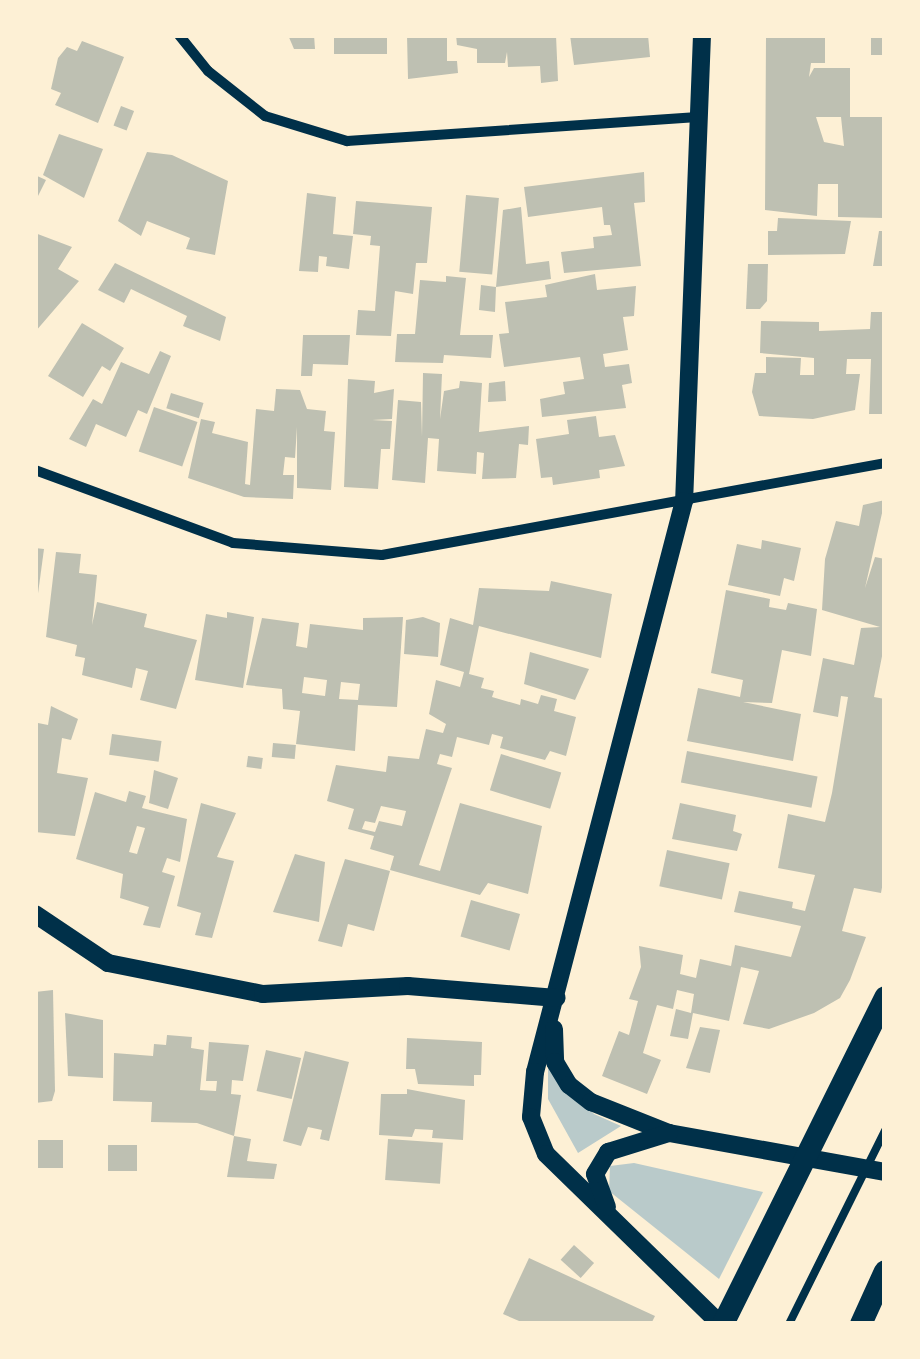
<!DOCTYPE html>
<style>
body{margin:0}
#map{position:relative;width:920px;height:1359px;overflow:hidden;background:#fdf0d5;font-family:Poppins,sans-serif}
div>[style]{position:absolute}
.green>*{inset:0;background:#b9caca}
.building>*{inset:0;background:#bec0b2;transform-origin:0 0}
.service>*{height:8px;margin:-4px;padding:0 4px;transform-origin:4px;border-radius:4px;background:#003049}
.minor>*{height:10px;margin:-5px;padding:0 5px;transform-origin:5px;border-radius:5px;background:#003049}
.tertiary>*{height:18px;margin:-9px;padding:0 9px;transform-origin:9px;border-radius:9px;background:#003049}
.primary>*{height:22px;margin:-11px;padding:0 11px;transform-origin:11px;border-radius:11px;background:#003049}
span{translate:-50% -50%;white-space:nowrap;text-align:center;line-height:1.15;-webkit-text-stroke:10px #fdf0d5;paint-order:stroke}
.frame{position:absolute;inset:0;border:38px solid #fdf0d5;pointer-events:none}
</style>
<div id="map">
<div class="green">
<div style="clip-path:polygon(548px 1067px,594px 1114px,621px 1126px,578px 1153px,548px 1099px)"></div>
<div style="clip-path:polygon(634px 1163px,763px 1192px,719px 1279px,609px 1191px,610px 1166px)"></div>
</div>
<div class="building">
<div style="clip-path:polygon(288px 35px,314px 35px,315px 49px,294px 49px)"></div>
<div style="left:334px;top:35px;width:53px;height:19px"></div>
<div style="clip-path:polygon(407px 35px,447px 35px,447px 61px,457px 61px,458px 73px,408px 79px)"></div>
<div style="clip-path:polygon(456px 35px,556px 35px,558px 81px,541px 83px,540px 66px,508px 67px,507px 52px,505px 63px,477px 63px,477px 49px,457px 45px)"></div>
<div style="clip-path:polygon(570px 35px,648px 35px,650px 57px,574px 65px)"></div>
<div style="clip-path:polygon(evenodd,766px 35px,825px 35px,825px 63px,811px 63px,809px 77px,814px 68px,850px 68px,850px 117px,885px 117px,885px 218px,838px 217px,838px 184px,818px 184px,817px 216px,765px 210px,766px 35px,816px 117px,841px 117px,844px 146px,824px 142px,816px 117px)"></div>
<div style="left:871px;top:35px;width:14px;height:20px"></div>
<div style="clip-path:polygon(82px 41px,124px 57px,98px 123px,55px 105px,61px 93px,51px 89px,58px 58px,67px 47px,77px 51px)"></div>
<div style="left:121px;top:106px;width:14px;height:21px;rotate:21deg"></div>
<div style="clip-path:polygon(59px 134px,103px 149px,84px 198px,43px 175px)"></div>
<div style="clip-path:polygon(147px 152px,172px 155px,228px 181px,215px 255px,186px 249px,190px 238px,147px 221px,141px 236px,118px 221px)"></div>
<div style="clip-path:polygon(644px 172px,645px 202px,634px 203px,641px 266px,564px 273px,561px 252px,594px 248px,593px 237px,612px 235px,610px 225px,604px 225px,602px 207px,528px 217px,524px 187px)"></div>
<div style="clip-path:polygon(35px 175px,46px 180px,38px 196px,35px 195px)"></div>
<div style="clip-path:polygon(307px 193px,336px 197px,333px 234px,353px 236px,349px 269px,326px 266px,327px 257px,319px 256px,318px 272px,299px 271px)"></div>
<div style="left:466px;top:195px;width:33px;height:77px;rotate:5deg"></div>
<div style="clip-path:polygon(356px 201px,432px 207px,427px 263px,416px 263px,413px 294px,395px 291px,391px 336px,356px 335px,358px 310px,375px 311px,380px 246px,370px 245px,371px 236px,353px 234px)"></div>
<div style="clip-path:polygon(521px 207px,526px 264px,549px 261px,551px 279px,496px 287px,495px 312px,479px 310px,481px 285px,496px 287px,503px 210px)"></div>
<div style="clip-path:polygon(778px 218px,851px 221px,845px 254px,768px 255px,768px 231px,777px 231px)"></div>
<div style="clip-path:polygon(879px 231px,885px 231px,885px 266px,873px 266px)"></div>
<div style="clip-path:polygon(35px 233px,72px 247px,58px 269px,79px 281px,35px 332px)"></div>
<div style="clip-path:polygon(115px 263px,226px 317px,220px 341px,183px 326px,187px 316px,131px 289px,124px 303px,98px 290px)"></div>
<div style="clip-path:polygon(748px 264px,768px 264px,767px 301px,760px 309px,746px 309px)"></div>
<div style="clip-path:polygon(595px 274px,597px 290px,636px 286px,634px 316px,623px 317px,628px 350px,603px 354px,605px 367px,629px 364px,632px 383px,622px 385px,626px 408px,542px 417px,540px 399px,565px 394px,563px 382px,584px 379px,580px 357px,504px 367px,499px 334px,509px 333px,505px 302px,547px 297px,545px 285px)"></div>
<div style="clip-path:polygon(446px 276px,466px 278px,460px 335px,493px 335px,491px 358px,444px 355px,443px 363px,395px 362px,397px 334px,415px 334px,420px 280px,446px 282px)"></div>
<div style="clip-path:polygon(871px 312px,885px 312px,885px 414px,869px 414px,871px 359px,847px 359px,846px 374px,860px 374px,855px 410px,813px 419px,759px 416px,752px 392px,755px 373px,766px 373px,766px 357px,801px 358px,800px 375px,814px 375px,814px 358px,760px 353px,761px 321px,819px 322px,819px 331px,870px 329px)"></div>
<div style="clip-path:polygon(82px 323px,124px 348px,110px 371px,102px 366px,83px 397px,48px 376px)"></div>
<div style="clip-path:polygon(303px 335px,350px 335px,348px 365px,313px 364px,312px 376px,301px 376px)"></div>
<div style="clip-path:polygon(160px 351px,171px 356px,147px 414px,138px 410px,126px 437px,96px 424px,86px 447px,69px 439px,93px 399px,102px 404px,121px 362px,149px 374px)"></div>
<div style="clip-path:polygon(423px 373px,442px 374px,440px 419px,444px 391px,459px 388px,460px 381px,482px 383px,479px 432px,529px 426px,528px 445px,519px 444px,516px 478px,482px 479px,484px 453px,477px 452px,476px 474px,437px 471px,439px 439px,428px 438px,425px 483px,392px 480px,398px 400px,421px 402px,422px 437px)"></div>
<div style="clip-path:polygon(348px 379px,375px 381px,374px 393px,394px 389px,392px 419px,372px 420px,392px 421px,390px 449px,381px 449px,378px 489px,344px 487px)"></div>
<div style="clip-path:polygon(505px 381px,506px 401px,488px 402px,489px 383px)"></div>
<div style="clip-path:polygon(276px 389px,300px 390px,307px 409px,326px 411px,324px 431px,335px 432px,331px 490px,297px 488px,297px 427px,295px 458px,285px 457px,283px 475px,294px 475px,293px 499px,244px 497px,188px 478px,201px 419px,215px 422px,212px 433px,248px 442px,245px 484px,250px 485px,256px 409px,274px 411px)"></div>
<div style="left:171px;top:393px;width:34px;height:16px;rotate:17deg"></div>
<div style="left:154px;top:407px;width:46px;height:47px;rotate:19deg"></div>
<div style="clip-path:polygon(596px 416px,599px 437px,615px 435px,625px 466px,599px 470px,600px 478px,553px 485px,552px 477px,541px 478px,536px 439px,569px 434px,567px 420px)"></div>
<div style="clip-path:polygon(885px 500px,865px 588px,875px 557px,885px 559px,885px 641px,874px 697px,885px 699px,885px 871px,881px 893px,854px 888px,842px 931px,866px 937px,850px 980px,840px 998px,814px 1013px,769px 1029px,743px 1024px,759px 971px,741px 967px,729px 1021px,693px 1013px,688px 1039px,670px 1036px,676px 1009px,691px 1013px,694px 994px,677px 990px,673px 1009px,657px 1005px,643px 1053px,661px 1060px,647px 1094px,602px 1076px,619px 1031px,629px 1035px,638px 1001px,629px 999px,641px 967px,639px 946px,683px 955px,680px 974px,696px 978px,700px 959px,731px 966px,735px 945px,791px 957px,801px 926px,734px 912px,739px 891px,793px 902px,792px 908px,805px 911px,815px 875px,778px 868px,788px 814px,825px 822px,832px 793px,848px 697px,841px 696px,838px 717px,813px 712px,823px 658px,854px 665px,861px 628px,880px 627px,822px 610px,825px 559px,836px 521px,859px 526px,863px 505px)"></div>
<div style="clip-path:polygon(762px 540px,801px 548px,794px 581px,784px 578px,780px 596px,728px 585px,737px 544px,761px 549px)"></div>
<div style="clip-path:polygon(35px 548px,44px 549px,37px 601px,35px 601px)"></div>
<div style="clip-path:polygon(56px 552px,81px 554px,79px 573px,97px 575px,92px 625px,97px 602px,147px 614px,144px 627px,197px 640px,176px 709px,140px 700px,148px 671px,136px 668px,132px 688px,82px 675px,85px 658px,75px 656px,77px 645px,46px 637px)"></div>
<div style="clip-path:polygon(evenodd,551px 581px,612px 594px,601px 658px,479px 626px,469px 674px,484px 678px,481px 688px,494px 691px,492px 697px,520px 705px,521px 699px,538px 704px,541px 695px,557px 699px,554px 711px,576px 717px,566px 756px,550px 751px,545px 760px,500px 748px,503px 737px,492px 734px,489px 745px,457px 737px,452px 757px,440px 754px,437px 764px,452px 768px,419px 865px,440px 871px,460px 803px,542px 826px,528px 894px,488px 883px,480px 895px,390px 870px,394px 856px,370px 849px,374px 836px,348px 829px,354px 809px,327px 801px,336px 765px,386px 772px,388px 756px,419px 759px,426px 729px,443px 733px,446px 724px,429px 714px,436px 680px,460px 687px,464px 672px,440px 665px,450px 618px,473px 625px,479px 588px,549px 591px,551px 581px,381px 806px,406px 811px,402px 826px,379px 821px,375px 832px,362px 829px,365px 821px,375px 823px,381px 806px)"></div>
<div style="clip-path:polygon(726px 590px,770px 599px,769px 607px,786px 610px,788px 603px,817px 609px,811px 656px,782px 650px,772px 703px,743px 702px,801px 714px,793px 761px,687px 741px,698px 688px,740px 697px,743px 680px,711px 673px)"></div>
<div style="clip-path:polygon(227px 612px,254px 617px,243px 688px,195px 680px,206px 614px,227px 618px)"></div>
<div style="clip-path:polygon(evenodd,403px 617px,397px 707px,358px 705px,355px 751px,296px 744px,300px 711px,283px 709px,282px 689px,246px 685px,262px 618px,299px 623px,296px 646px,307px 648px,310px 624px,363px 630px,363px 618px,403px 617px,304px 677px,327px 680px,325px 696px,302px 693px,304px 677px,403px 617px,341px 682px,360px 684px,358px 700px,339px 699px,341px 682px)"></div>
<div style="clip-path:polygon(423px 617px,440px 623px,438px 657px,404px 654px,406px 620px)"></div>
<div style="clip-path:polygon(530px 652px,589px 669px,575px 700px,524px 684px)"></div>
<div style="clip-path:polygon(51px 706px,78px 719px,71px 740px,62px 738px,57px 773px,88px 778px,75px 836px,35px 832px,35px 710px,38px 723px,48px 725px)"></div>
<div style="left:112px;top:734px;width:50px;height:21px;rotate:8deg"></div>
<div style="left:273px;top:743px;width:23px;height:14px;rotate:5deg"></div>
<div style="left:687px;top:751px;width:133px;height:32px;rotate:11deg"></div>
<div style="left:501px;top:754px;width:63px;height:38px;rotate:17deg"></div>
<div style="left:248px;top:756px;width:15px;height:11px;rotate:8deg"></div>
<div style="clip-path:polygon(154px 770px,178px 778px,168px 809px,149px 803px)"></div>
<div style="clip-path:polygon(evenodd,129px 791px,146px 796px,142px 808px,187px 819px,180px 862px,167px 858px,162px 872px,175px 876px,160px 928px,143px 925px,149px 907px,120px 898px,123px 874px,76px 859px,95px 792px,126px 802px,129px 791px,137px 826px,145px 828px,137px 854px,129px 852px,137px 826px)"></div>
<div style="clip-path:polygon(201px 803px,236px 813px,217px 857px,234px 861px,212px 938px,195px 935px,201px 913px,177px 906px)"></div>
<div style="clip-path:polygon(680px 803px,736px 815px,733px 831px,742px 834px,737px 851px,672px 839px)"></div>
<div style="left:667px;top:850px;width:64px;height:37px;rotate:12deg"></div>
<div style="clip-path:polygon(295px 854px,325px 862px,319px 922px,273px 912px)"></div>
<div style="clip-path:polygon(345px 859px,390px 871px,374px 931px,348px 924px,342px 947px,318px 941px)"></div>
<div style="left:471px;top:900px;width:51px;height:38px;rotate:16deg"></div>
<div style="clip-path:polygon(53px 990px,55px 1091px,52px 1101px,35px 1103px,35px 992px)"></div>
<div style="clip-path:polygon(65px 1013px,103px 1020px,103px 1078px,68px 1076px)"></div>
<div style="clip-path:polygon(700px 1027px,720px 1030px,710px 1073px,686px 1068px)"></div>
<div style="clip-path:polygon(167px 1035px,192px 1037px,191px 1048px,204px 1050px,200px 1090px,216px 1091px,217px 1081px,206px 1081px,209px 1042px,249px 1045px,243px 1081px,232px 1080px,231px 1094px,241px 1095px,234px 1136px,197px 1123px,151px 1122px,152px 1102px,113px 1101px,114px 1053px,153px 1056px,154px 1044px,166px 1045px)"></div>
<div style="clip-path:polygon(407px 1038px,482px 1042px,481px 1075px,474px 1075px,474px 1086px,418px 1084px,415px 1069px,406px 1069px)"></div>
<div style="left:266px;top:1050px;width:36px;height:42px;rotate:13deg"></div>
<div style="clip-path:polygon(305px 1051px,349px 1062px,329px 1141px,320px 1139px,322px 1130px,308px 1127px,301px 1146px,283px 1141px)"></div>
<div style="clip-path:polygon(407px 1089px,465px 1100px,463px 1140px,432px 1138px,433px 1130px,415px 1129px,412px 1137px,379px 1135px,381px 1094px,407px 1094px)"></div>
<div style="clip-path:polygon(234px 1136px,251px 1139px,247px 1161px,277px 1164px,274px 1179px,227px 1177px)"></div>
<div style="left:388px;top:1139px;width:55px;height:41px;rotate:4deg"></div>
<div style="left:35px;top:1140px;width:28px;height:28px"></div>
<div style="left:108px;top:1145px;width:29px;height:26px"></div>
<div style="left:574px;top:1245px;width:27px;height:20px;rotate:42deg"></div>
<div style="clip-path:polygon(529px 1258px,655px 1316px,651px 1324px,526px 1324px,503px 1314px)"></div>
</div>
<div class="service">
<div style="left:789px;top:1324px;width:216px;rotate:-63.6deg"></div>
</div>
<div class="minor">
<div style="left:179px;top:35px;width:46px;rotate:51.1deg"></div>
<div style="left:208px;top:71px;width:73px;rotate:38.3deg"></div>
<div style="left:265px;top:116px;width:86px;rotate:17deg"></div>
<div style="left:347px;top:141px;width:355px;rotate:-3.9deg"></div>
<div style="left:35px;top:470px;width:211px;rotate:20.2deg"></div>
<div style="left:233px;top:543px;width:149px;rotate:4.6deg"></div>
<div style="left:382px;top:555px;width:511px;rotate:-10.36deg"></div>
</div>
<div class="tertiary">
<div style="left:702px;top:35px;width:466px;rotate:92.2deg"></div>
<div style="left:684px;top:501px;width:590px;rotate:104.62deg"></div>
<div style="left:535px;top:1072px;width:45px;rotate:95.1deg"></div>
<div style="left:531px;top:1117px;width:40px;rotate:68deg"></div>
<div style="left:546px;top:1154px;width:243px;rotate:44.3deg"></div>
<div style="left:35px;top:914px;width:88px;rotate:33.9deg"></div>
<div style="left:108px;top:963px;width:158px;rotate:11.3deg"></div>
<div style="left:263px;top:994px;width:145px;rotate:-3.2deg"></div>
<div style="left:408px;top:986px;width:149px;rotate:4.6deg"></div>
<div style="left:554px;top:1029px;width:33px;rotate:88deg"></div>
<div style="left:555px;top:1062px;width:27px;rotate:59deg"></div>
<div style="left:569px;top:1085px;width:28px;rotate:38deg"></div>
<div style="left:591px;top:1102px;width:84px;rotate:21.7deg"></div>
<div style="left:669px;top:1133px;width:219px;rotate:10.2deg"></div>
<div style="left:607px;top:1207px;width:35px;rotate:-110deg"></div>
<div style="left:595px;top:1174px;width:26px;rotate:-59deg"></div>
<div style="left:608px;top:1152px;width:64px;rotate:-17.3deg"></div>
</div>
<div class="primary">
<div style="left:723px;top:1324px;width:365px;rotate:-63.6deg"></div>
<div style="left:861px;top:1324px;width:58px;rotate:-65.6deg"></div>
</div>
<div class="frame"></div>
</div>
